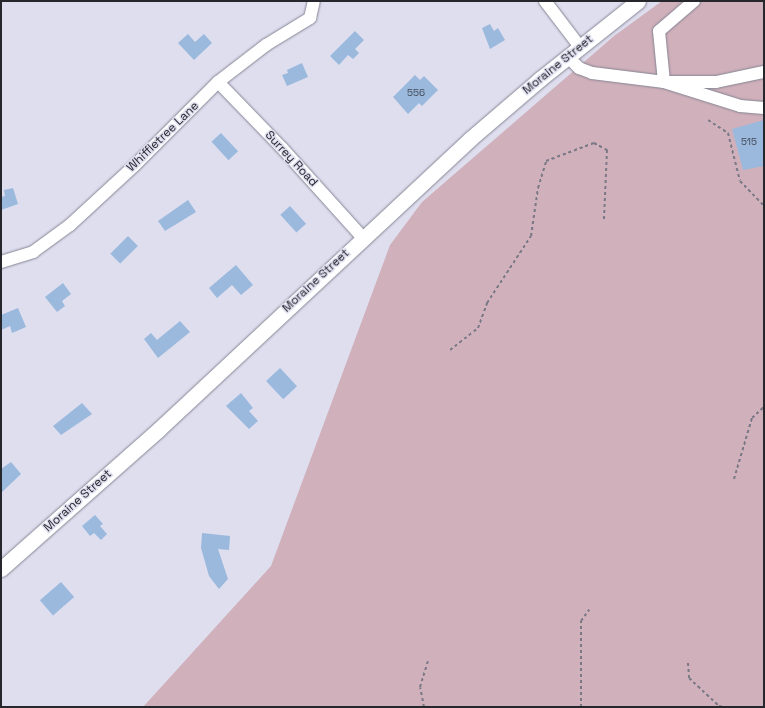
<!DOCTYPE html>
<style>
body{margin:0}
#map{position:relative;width:765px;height:708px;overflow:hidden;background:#dedeef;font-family:"Space Grotesk",sans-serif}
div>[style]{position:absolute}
.green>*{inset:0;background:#d0b0bb}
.building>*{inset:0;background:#9ab9dd;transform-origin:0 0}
.path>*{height:2px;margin-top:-1px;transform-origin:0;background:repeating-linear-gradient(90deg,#797985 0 3px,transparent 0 6px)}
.roads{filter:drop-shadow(0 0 1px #858594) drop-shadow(0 0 1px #858594)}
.minor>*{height:12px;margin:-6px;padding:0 6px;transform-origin:6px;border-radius:6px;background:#fff}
.major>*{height:15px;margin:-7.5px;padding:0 7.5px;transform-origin:7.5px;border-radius:7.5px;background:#fff}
span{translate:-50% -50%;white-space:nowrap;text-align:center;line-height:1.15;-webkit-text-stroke:3px #dedeef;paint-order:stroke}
.number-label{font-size:10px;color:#434b59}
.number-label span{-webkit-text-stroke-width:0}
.street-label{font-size:12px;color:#26262d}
.frame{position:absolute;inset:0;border:2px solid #26262d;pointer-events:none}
</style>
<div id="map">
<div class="green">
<div style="clip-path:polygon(662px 1px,764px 1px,764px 707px,143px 707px,271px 566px,390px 245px,422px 202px,614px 36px)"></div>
</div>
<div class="building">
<div style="clip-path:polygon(490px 24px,494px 31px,498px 28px,505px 40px,490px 49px,482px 28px)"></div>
<div style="clip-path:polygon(355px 31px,364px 40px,355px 49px,359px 53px,353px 59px,348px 55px,339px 65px,330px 56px)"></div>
<div style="clip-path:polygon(188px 34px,195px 42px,204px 34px,212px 43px,194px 60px,178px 43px)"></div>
<div style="clip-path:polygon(302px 63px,308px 77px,287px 86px,282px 75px,288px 73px,287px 70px)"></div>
<div style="clip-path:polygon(415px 75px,420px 80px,424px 76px,438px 90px,422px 106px,419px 103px,408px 114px,393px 97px)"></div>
<div style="clip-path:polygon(764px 120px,764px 166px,743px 170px,732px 129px)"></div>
<div style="left:221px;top:133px;width:25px;height:13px;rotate:47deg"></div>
<div style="clip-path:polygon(13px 188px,18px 204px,1px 210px,1px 197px,5px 196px,4px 190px)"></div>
<div style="clip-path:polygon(188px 200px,196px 212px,165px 231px,158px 221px)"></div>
<div style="left:290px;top:206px;width:24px;height:13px;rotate:48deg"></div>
<div style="left:128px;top:236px;width:14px;height:25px;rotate:45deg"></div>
<div style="clip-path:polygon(236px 265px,253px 285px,241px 295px,232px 285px,217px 298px,209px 288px)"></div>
<div style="clip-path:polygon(63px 283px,71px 294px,62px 301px,65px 306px,57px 312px,45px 297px)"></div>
<div style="clip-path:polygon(18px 308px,26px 327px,12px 333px,10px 326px,1px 330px,1px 315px)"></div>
<div style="clip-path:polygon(180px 321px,190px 332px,158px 358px,144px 339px,151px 333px,157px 340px)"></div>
<div style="left:280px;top:368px;width:25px;height:19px;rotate:47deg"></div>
<div style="clip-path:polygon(241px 393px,253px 408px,249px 411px,258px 421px,249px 429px,226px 406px)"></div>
<div style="clip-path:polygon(82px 403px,92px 414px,61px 435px,53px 426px)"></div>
<div style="clip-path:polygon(11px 462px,21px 474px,1px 493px,1px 469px)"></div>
<div style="clip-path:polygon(95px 515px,103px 524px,100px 526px,107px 534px,101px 540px,94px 533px,90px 536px,82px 526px)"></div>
<div style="clip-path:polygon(202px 533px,230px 536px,229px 550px,218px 549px,228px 579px,219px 589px,209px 576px,201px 548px)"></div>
<div style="left:61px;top:582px;width:20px;height:28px;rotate:49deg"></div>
</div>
<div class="path">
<div style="left:708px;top:120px;width:24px;rotate:33deg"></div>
<div style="left:728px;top:133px;width:49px;rotate:76deg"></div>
<div style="left:740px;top:181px;width:35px;rotate:46deg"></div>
<div style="left:450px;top:350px;width:36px;rotate:-38deg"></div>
<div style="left:478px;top:328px;width:27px;rotate:-70deg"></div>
<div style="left:487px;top:303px;width:80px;rotate:-56.7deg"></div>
<div style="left:531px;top:236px;width:49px;rotate:-81.7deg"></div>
<div style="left:538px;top:188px;width:28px;rotate:-73deg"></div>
<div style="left:546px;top:161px;width:51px;rotate:-20.6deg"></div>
<div style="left:594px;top:143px;width:15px;rotate:28deg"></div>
<div style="left:607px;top:150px;width:69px;rotate:92.5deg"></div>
<div style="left:734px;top:479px;width:64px;rotate:-73.6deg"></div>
<div style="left:752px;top:418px;width:16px;rotate:-43deg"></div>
<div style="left:688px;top:663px;width:15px;rotate:86deg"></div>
<div style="left:689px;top:678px;width:41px;rotate:43deg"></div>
<div style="left:719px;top:706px;width:5px;rotate:11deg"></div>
<div style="left:424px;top:707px;width:20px;rotate:-101deg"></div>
<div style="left:420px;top:687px;width:27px;rotate:-73deg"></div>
<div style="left:581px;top:707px;width:86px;rotate:-90deg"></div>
<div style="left:581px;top:621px;width:14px;rotate:-54deg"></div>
<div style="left:763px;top:707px;width:1px"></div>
</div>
<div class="roads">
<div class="minor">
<div style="left:545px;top:1px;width:58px;rotate:52.7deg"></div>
<div style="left:694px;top:1px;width:46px;rotate:139.4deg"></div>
<div style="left:659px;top:31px;width:51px;rotate:84.4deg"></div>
<div style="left:664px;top:82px;width:52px"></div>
<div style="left:716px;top:82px;width:49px;rotate:-11.8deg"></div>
<div style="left:568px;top:57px;width:16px;rotate:45deg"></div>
<div style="left:579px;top:68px;width:14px;rotate:21deg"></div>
<div style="left:592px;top:73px;width:73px;rotate:7.1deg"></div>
<div style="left:664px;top:82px;width:80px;rotate:17.5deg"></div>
<div style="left:740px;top:106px;width:24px;rotate:5deg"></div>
<div style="left:218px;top:82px;width:92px;rotate:45.9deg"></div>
<div style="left:282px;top:148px;width:121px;rotate:48deg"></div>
<div style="left:1px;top:262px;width:34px;rotate:-17deg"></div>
<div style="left:33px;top:252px;width:46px;rotate:-36.1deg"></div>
<div style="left:70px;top:225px;width:88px;rotate:-42.7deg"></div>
<div style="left:135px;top:165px;width:117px;rotate:-45deg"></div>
<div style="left:218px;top:82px;width:61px;rotate:-37.6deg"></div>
<div style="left:266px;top:45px;width:52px;rotate:-31.5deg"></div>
<div style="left:310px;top:18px;width:17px;rotate:-77deg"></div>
</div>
<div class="major">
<div style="left:1px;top:569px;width:210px;rotate:-41.5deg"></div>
<div style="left:158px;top:430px;width:427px;rotate:-43deg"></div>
<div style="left:470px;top:139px;width:92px;rotate:-40.6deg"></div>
<div style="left:540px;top:79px;width:125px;rotate:-38.5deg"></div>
</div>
</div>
<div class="number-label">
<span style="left:416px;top:93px">556</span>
<span style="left:749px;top:142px">515</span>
</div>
<div class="street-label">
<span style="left:558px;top:65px;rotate:-39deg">Moraine Street</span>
<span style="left:163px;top:137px;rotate:-44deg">Whiffletree Lane</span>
<span style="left:291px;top:159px;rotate:47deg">Surrey Road</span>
<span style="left:316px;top:281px;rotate:-43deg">Moraine Street</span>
<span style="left:78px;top:501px;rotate:-42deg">Moraine Street</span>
</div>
<div class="frame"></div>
</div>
